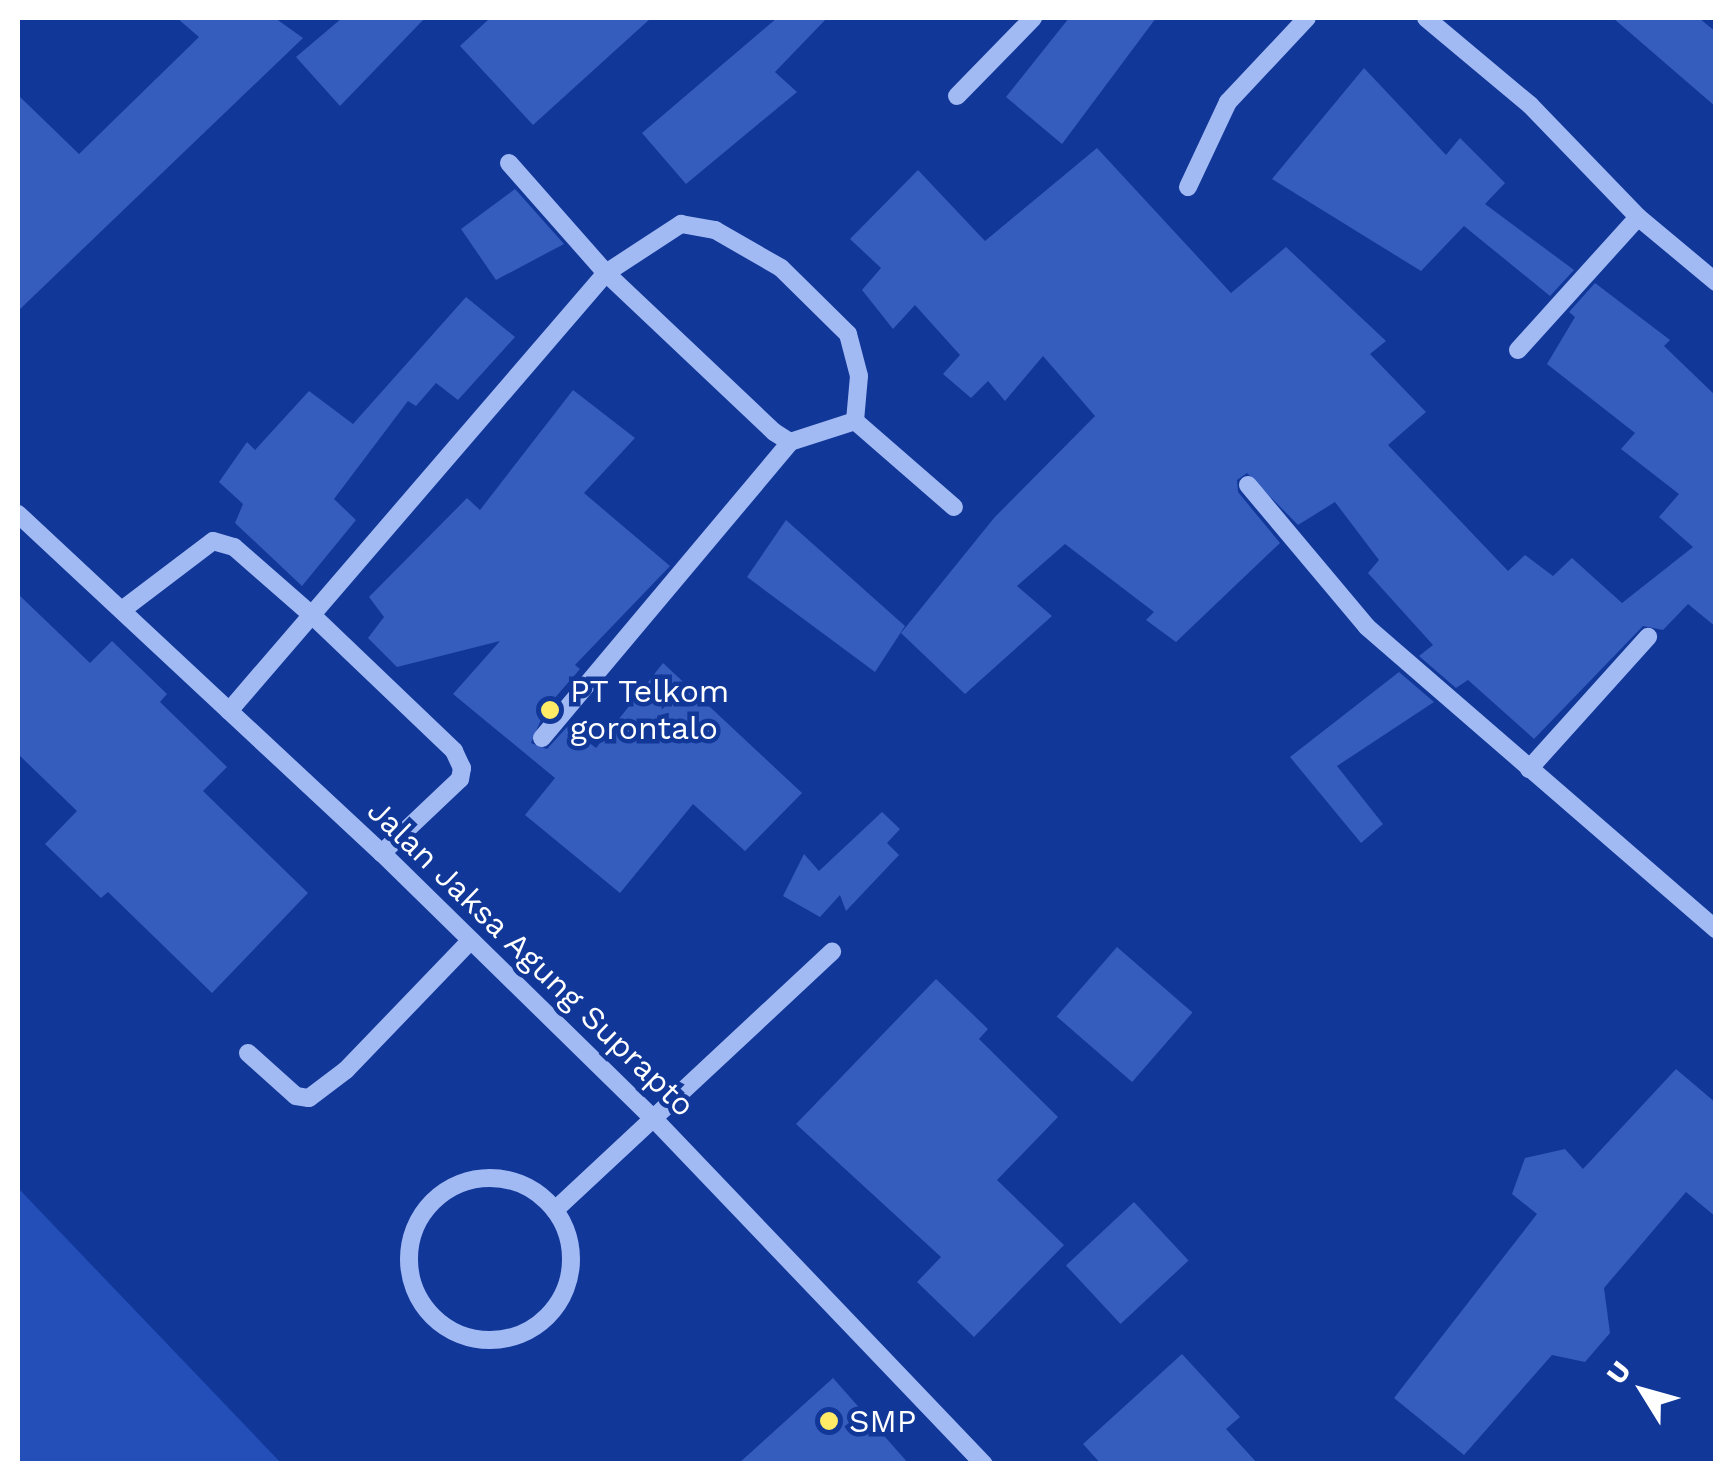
<!DOCTYPE html>
<style>
body{margin:0}
#map{position:relative;width:1733px;height:1481px;overflow:hidden;background:#113798;font-family:"Work Sans",sans-serif}
div>[style]{position:absolute}
.green>*{inset:0;background:#244fb8}
.building>*{inset:0;background:#355dbe;transform-origin:0 0}
.minor>*{height:18px;margin:-9px;padding:0 9px;transform-origin:9px;border-radius:9px;background:#a2baf4}
.minor>.ring{margin:-9px;padding:0;box-sizing:content-box;background:none;border:18px solid #a2baf4;border-radius:50%}
.dots>*{width:28px;height:28px;translate:-50% -50%;box-sizing:border-box;border:5px solid #113798;border-radius:50%}
span{translate:-50% -50%;white-space:nowrap;text-align:center;line-height:1.15;-webkit-text-stroke:9px #113798;paint-order:stroke}
.poi-label{font-size:32px;color:#fff}
.left{translate:0 -50%;text-align:left}
.street-label{font-size:32px;color:#fff}
.frame{position:absolute;inset:0;border:20px solid #fff;pointer-events:none}
.north{position:absolute;left:1593px;top:1341px;width:100px;height:100px;-webkit-text-stroke:8px #113798;paint-order:stroke;rotate:307deg;font-size:28px;font-weight:700;line-height:40px;text-align:center;color:#fff}
.north::after{content:'';display:block;margin:auto;width:35px;height:45px;background:#fff;clip-path:polygon(50% 0,100% 100%,50% 72%,0 100%)}
</style>
<div id="map">
<div class="green">
<div style="clip-path:polygon(18px 1188px,281px 1463px,18px 1463px)"></div>
</div>
<div class="building">
<div style="clip-path:polygon(177px 18px,275px 18px,303px 38px,18px 311px,18px 95px,79px 154px,199px 37px)"></div>
<div style="clip-path:polygon(342px 18px,425px 18px,340px 106px,296px 57px)"></div>
<div style="clip-path:polygon(490px 18px,651px 18px,533px 125px,460px 46px)"></div>
<div style="clip-path:polygon(777px 18px,827px 18px,775px 72px,797px 92px,686px 184px,642px 133px)"></div>
<div style="clip-path:polygon(1069px 18px,1156px 18px,1062px 144px,1006px 97px)"></div>
<div style="clip-path:polygon(1613px 18px,1699px 18px,1716px 32px,1716px 107px)"></div>
<div style="clip-path:polygon(1364px 68px,1446px 155px,1460px 138px,1505px 183px,1485px 204px,1574px 270px,1550px 296px,1464px 226px,1421px 271px,1272px 179px)"></div>
<div style="clip-path:polygon(1097px 148px,1231px 293px,1286px 247px,1386px 341px,1370px 354px,1426px 412px,1388px 445px,1508px 571px,1525px 555px,1553px 576px,1572px 558px,1622px 603px,1693px 547px,1659px 517px,1679px 494px,1621px 449px,1635px 433px,1547px 364px,1575px 317px,1569px 312px,1595px 283px,1670px 340px,1664px 346px,1716px 396px,1716px 627px,1688px 604px,1663px 630px,1643px 626px,1534px 739px,1468px 680px,1456px 688px,1419px 656px,1433px 645px,1368px 573px,1379px 560px,1335px 502px,1298px 525px,1247px 473px,1237px 480px,1238px 492px,1280px 543px,1176px 642px,1146px 620px,1154px 612px,1065px 544px,1017px 586px,1052px 616px,965px 694px,901px 633px,994px 518px,1095px 416px,1043px 356px,1005px 401px,988px 381px,971px 398px,943px 374px,960px 355px,915px 305px,893px 329px,862px 290px,881px 268px,850px 239px,918px 170px,985px 241px)"></div>
<div style="clip-path:polygon(515px 189px,564px 244px,496px 280px,461px 229px)"></div>
<div style="clip-path:polygon(466px 297px,515px 337px,458px 400px,436px 383px,416px 406px,408px 401px,334px 499px,356px 520px,302px 586px,235px 523px,243px 504px,219px 482px,247px 442px,255px 450px,309px 391px,353px 424px)"></div>
<div style="clip-path:polygon(573px 390px,635px 438px,584px 493px,670px 566px,575px 665px,580px 669px,546px 708px,531px 743px,547px 749px,568px 726px,596px 748px,663px 663px,802px 793px,745px 851px,693px 804px,620px 893px,525px 815px,555px 778px,453px 694px,500px 641px,397px 667px,368px 638px,384px 617px,369px 597px,467px 498px,480px 510px)"></div>
<div style="clip-path:polygon(786px 520px,905px 626px,875px 672px,747px 577px)"></div>
<div style="clip-path:polygon(18px 594px,90px 663px,112px 641px,167px 694px,160px 702px,227px 767px,203px 791px,308px 893px,212px 993px,108px 892px,101px 898px,45px 844px,77px 811px,18px 754px)"></div>
<div style="clip-path:polygon(1399px 672px,1434px 702px,1337px 766px,1383px 824px,1361px 843px,1290px 757px)"></div>
<div style="clip-path:polygon(882px 812px,900px 829px,887px 843px,899px 855px,846px 911px,840px 895px,820px 917px,783px 896px,804px 854px,819px 871px)"></div>
<div style="left:1117px;top:947px;width:100px;height:92px;rotate:41deg"></div>
<div style="clip-path:polygon(936px 979px,988px 1029px,979px 1039px,1058px 1117px,997px 1180px,1064px 1245px,974px 1337px,917px 1282px,941px 1257px,796px 1124px)"></div>
<div style="clip-path:polygon(1676px 1069px,1716px 1103px,1716px 1217px,1686px 1192px,1604px 1288px,1610px 1333px,1585px 1362px,1552px 1355px,1464px 1455px,1394px 1398px,1537px 1214px,1512px 1194px,1525px 1158px,1565px 1149px,1583px 1169px)"></div>
<div style="left:1134px;top:1202px;width:80px;height:93px;rotate:47deg"></div>
<div style="clip-path:polygon(1182px 1354px,1240px 1417px,1226px 1429px,1258px 1464px,1101px 1464px,1083px 1444px)"></div>
<div style="clip-path:polygon(833px 1378px,909px 1464px,738px 1464px)"></div>
</div>
<div class="minor">
<div style="left:1426px;top:18px;width:136px;rotate:39.9deg"></div>
<div style="left:1530px;top:105px;width:156px;rotate:46deg"></div>
<div style="left:1638px;top:217px;width:102px;rotate:39.8deg"></div>
<div style="left:957px;top:96px;width:109px;rotate:-45.7deg"></div>
<div style="left:509px;top:163px;width:147px;rotate:48.6deg"></div>
<div style="left:606px;top:273px;width:90px;rotate:-33.2deg"></div>
<div style="left:681px;top:224px;width:35px;rotate:10deg"></div>
<div style="left:715px;top:230px;width:76px;rotate:29.9deg"></div>
<div style="left:781px;top:268px;width:94px;rotate:44.6deg"></div>
<div style="left:848px;top:334px;width:43px;rotate:75.3deg"></div>
<div style="left:859px;top:376px;width:45px;rotate:95.1deg"></div>
<div style="left:1188px;top:187px;width:94px;rotate:-64.8deg"></div>
<div style="left:1228px;top:102px;width:115px;rotate:-46.8deg"></div>
<div style="left:1518px;top:350px;width:179px;rotate:-47.9deg"></div>
<div style="left:1248px;top:485px;width:185px;rotate:50deg"></div>
<div style="left:1367px;top:627px;width:462px;rotate:40.9deg"></div>
<div style="left:18px;top:514px;width:497px;rotate:43deg"></div>
<div style="left:382px;top:853px;width:382px;rotate:44.4deg"></div>
<div style="left:655px;top:1120px;width:476px;rotate:46.3deg"></div>
<div style="left:122px;top:610px;width:114px;rotate:-37.2deg"></div>
<div style="left:213px;top:541px;width:22px;rotate:16deg"></div>
<div style="left:234px;top:547px;width:106px;rotate:41.2deg"></div>
<div style="left:314px;top:617px;width:194px;rotate:43.7deg"></div>
<div style="left:454px;top:751px;width:19px;rotate:65deg"></div>
<div style="left:462px;top:768px;width:11px;rotate:100deg"></div>
<div style="left:460px;top:779px;width:108px;rotate:136.5deg"></div>
<div style="left:229px;top:711px;width:578px;rotate:-49.28deg"></div>
<div style="left:606px;top:273px;width:231px;rotate:43.4deg"></div>
<div style="left:774px;top:432px;width:19px;rotate:32deg"></div>
<div style="left:790px;top:442px;width:68px;rotate:-17.9deg"></div>
<div style="left:855px;top:421px;width:131px;rotate:41deg"></div>
<div style="left:542px;top:738px;width:386px;rotate:-50deg"></div>
<div style="left:1529px;top:769px;width:178px;rotate:-48deg"></div>
<div style="left:248px;top:1053px;width:64px;rotate:41.9deg"></div>
<div style="left:296px;top:1096px;width:13px;rotate:9deg"></div>
<div style="left:309px;top:1098px;width:46px;rotate:-37.1deg"></div>
<div style="left:346px;top:1070px;width:180px;rotate:-46.1deg"></div>
<div class="ring" style="left:409px;top:1178px;width:144px;height:144px"></div>
<div style="left:555px;top:1210px;width:379px;rotate:-43deg"></div>
</div>
<div class="dots">
<div style="left:550px;top:710px;background:#ffeb65"></div>
<div style="left:829px;top:1421px;background:#ffeb65"></div>
</div>
<div class="poi-label">
<span class="left" style="left:570px;top:710px">PT Telkom<br>gorontalo</span>
<span class="left" style="left:849px;top:1421px">SMP</span>
</div>
<div class="street-label">
<span style="left:531px;top:958px;rotate:44deg">Jalan Jaksa Agung Suprapto</span>
</div>
<div class="frame"></div>
<div class="north">U</div>
</div>
